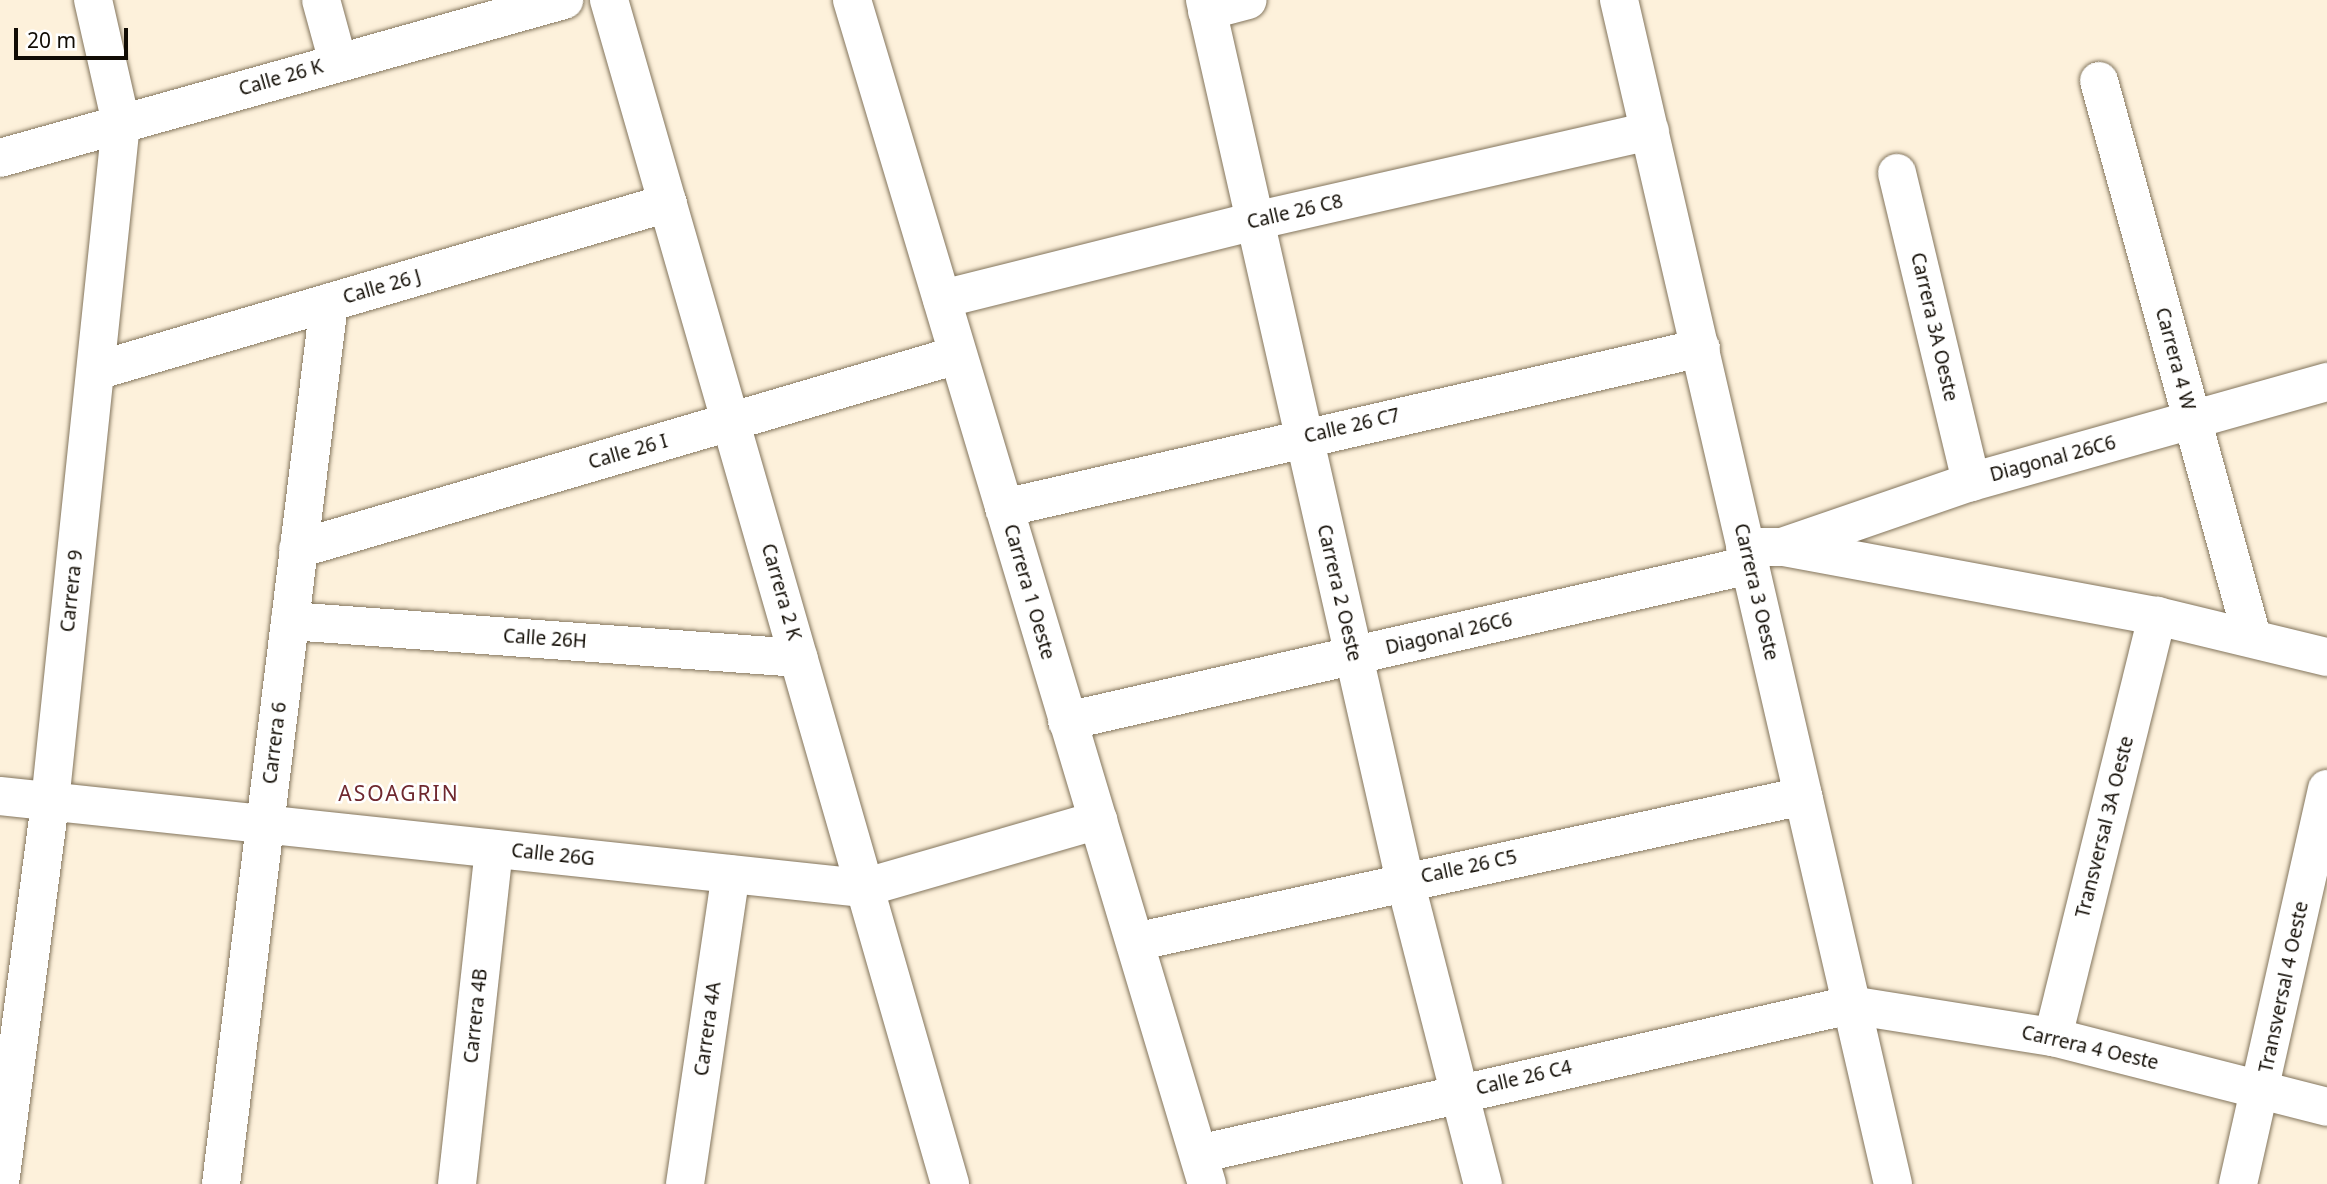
<!DOCTYPE html>
<style>
body{margin:0}
#map{position:relative;width:2327px;height:1184px;overflow:hidden;background:#fdf1db;font-family:"Noto Sans",sans-serif}
div>[style]{position:absolute}
.roads{filter:drop-shadow(0 0 2px #83755d) drop-shadow(0 0 2px #83755d)}
.minor>*{height:38px;margin:-19px;padding:0 19px;transform-origin:19px;border-radius:19px;background:#fff}
span{translate:-50% -50%;white-space:nowrap;text-align:center;line-height:1.15;-webkit-text-stroke:5px #fff;paint-order:stroke}
.street-label{font-size:19px;color:#110c04}
.neighbourhood-label{font-size:21px;color:#6f282f;letter-spacing:2px}
.scale{position:absolute;left:14px;top:28px;width:114px;height:32px;box-sizing:border-box;border:4px solid #110c04;border-top:0;padding-left:9px;font-size:21px;line-height:24px;white-space:nowrap;color:#110c04;-webkit-text-stroke:5px #fff;paint-order:stroke}
</style>
<div id="map">
<div class="roads">
<div class="minor">
<div style="left:321px;top:0;width:64px;rotate:74.7deg"></div>
<div style="left:609px;top:0;width:1232px;rotate:73.93deg"></div>
<div style="left:852px;top:0;width:1236px;rotate:73.31deg"></div>
<div style="left:1205px;top:0;width:903px;rotate:77.21deg"></div>
<div style="left:1405px;top:881px;width:313px;rotate:75.6deg"></div>
<div style="left:1619px;top:0;width:1215px;rotate:76.97deg"></div>
<div style="left:1207px;top:11px;width:42px;rotate:-15deg"></div>
<div style="left:2099px;top:81px;width:577px;rotate:74.61deg"></div>
<div style="left:0;top:158px;width:586px;rotate:-15.65deg"></div>
<div style="left:1897px;top:173px;width:318px;rotate:76.5deg"></div>
<div style="left:942px;top:299px;width:322px;rotate:-14deg"></div>
<div style="left:1254px;top:221px;width:406px;rotate:-12.8deg"></div>
<div style="left:96px;top:371px;width:596px;rotate:-16.37deg"></div>
<div style="left:1004px;top:508px;width:715px;rotate:-12.93deg"></div>
<div style="left:1745px;top:547px;width:37px"></div>
<div style="left:1782px;top:547px;width:200px;rotate:-19deg"></div>
<div style="left:1971px;top:482px;width:370px;rotate:-15.7deg"></div>
<div style="left:1784px;top:547px;width:379px;rotate:10.5deg"></div>
<div style="left:2157px;top:616px;width:175px;rotate:13.6deg"></div>
<div style="left:298px;top:549px;width:687px;rotate:-16.4deg"></div>
<div style="left:290px;top:621px;width:510px;rotate:4.16deg"></div>
<div style="left:1067px;top:721px;width:701px;rotate:-12.87deg"></div>
<div style="left:0;top:796px;width:868px;rotate:6.09deg"></div>
<div style="left:863px;top:888px;width:245px;rotate:-16.1deg"></div>
<div style="left:1135px;top:942px;width:684px;rotate:-12.33deg"></div>
<div style="left:2053px;top:1037px;width:434px;rotate:-76.1deg"></div>
<div style="left:1199px;top:1154px;width:668px;rotate:-12.89deg"></div>
<div style="left:1850px;top:1005px;width:206px;rotate:9deg"></div>
<div style="left:2053px;top:1037px;width:283px;rotate:14.3deg"></div>
<div style="left:0;top:1183px;width:384px;rotate:-82.5deg"></div>
<div style="left:50px;top:802px;width:683px;rotate:-84.03deg"></div>
<div style="left:121px;top:123px;width:126px;rotate:-102.8deg"></div>
<div style="left:221px;top:1184px;width:888px;rotate:-83.01deg"></div>
<div style="left:457px;top:1184px;width:337px;rotate:-83.7deg"></div>
<div style="left:685px;top:1184px;width:313px;rotate:-81.6deg"></div>
<div style="left:2238px;top:1184px;width:405px;rotate:-77.3deg"></div>
</div>
</div>
<div class="street-label">
<span style="left:281px;top:78px;rotate:-16deg">Calle 26 K</span>
<span style="left:1295px;top:212px;rotate:-13deg">Calle 26 C8</span>
<span style="left:382px;top:287px;rotate:-16deg">Calle 26 J</span>
<span style="left:1934px;top:327px;rotate:77deg">Carrera 3A Oeste</span>
<span style="left:2175px;top:359px;rotate:75deg">Carrera 4 W</span>
<span style="left:1352px;top:426px;rotate:-13deg">Calle 26 C7</span>
<span style="left:628px;top:452px;rotate:-16deg">Calle 26 I</span>
<span style="left:2053px;top:459px;rotate:-15deg">Diagonal 26C6</span>
<span style="left:72px;top:591px;rotate:-84deg">Carrera 9</span>
<span style="left:781px;top:592px;rotate:74deg">Carrera 2 K</span>
<span style="left:1029px;top:592px;rotate:74deg">Carrera 1 Oeste</span>
<span style="left:1756px;top:592px;rotate:77deg">Carrera 3 Oeste</span>
<span style="left:1339px;top:593px;rotate:77deg">Carrera 2 Oeste</span>
<span style="left:1449px;top:634px;rotate:-13deg">Diagonal 26C6</span>
<span style="left:545px;top:639px;rotate:4deg">Calle 26H</span>
<span style="left:275px;top:743px;rotate:-83deg">Carrera 6</span>
<span style="left:2105px;top:827px;rotate:-76deg">Transversal 3A Oeste</span>
<span style="left:553px;top:855px;rotate:6deg">Calle 26G</span>
<span style="left:1469px;top:867px;rotate:-12deg">Calle 26 C5</span>
<span style="left:2284px;top:987px;rotate:-78deg">Transversal 4 Oeste</span>
<span style="left:476px;top:1016px;rotate:-84deg">Carrera 4B</span>
<span style="left:708px;top:1029px;rotate:-82deg">Carrera 4A</span>
<span style="left:2090px;top:1048px;rotate:13deg">Carrera 4 Oeste</span>
<span style="left:1524px;top:1078px;rotate:-13deg">Calle 26 C4</span>
</div>
<div class="neighbourhood-label">
<span style="left:399px;top:793px">ASOAGRIN</span>
</div>
<div class="scale">20 m</div>
</div>
